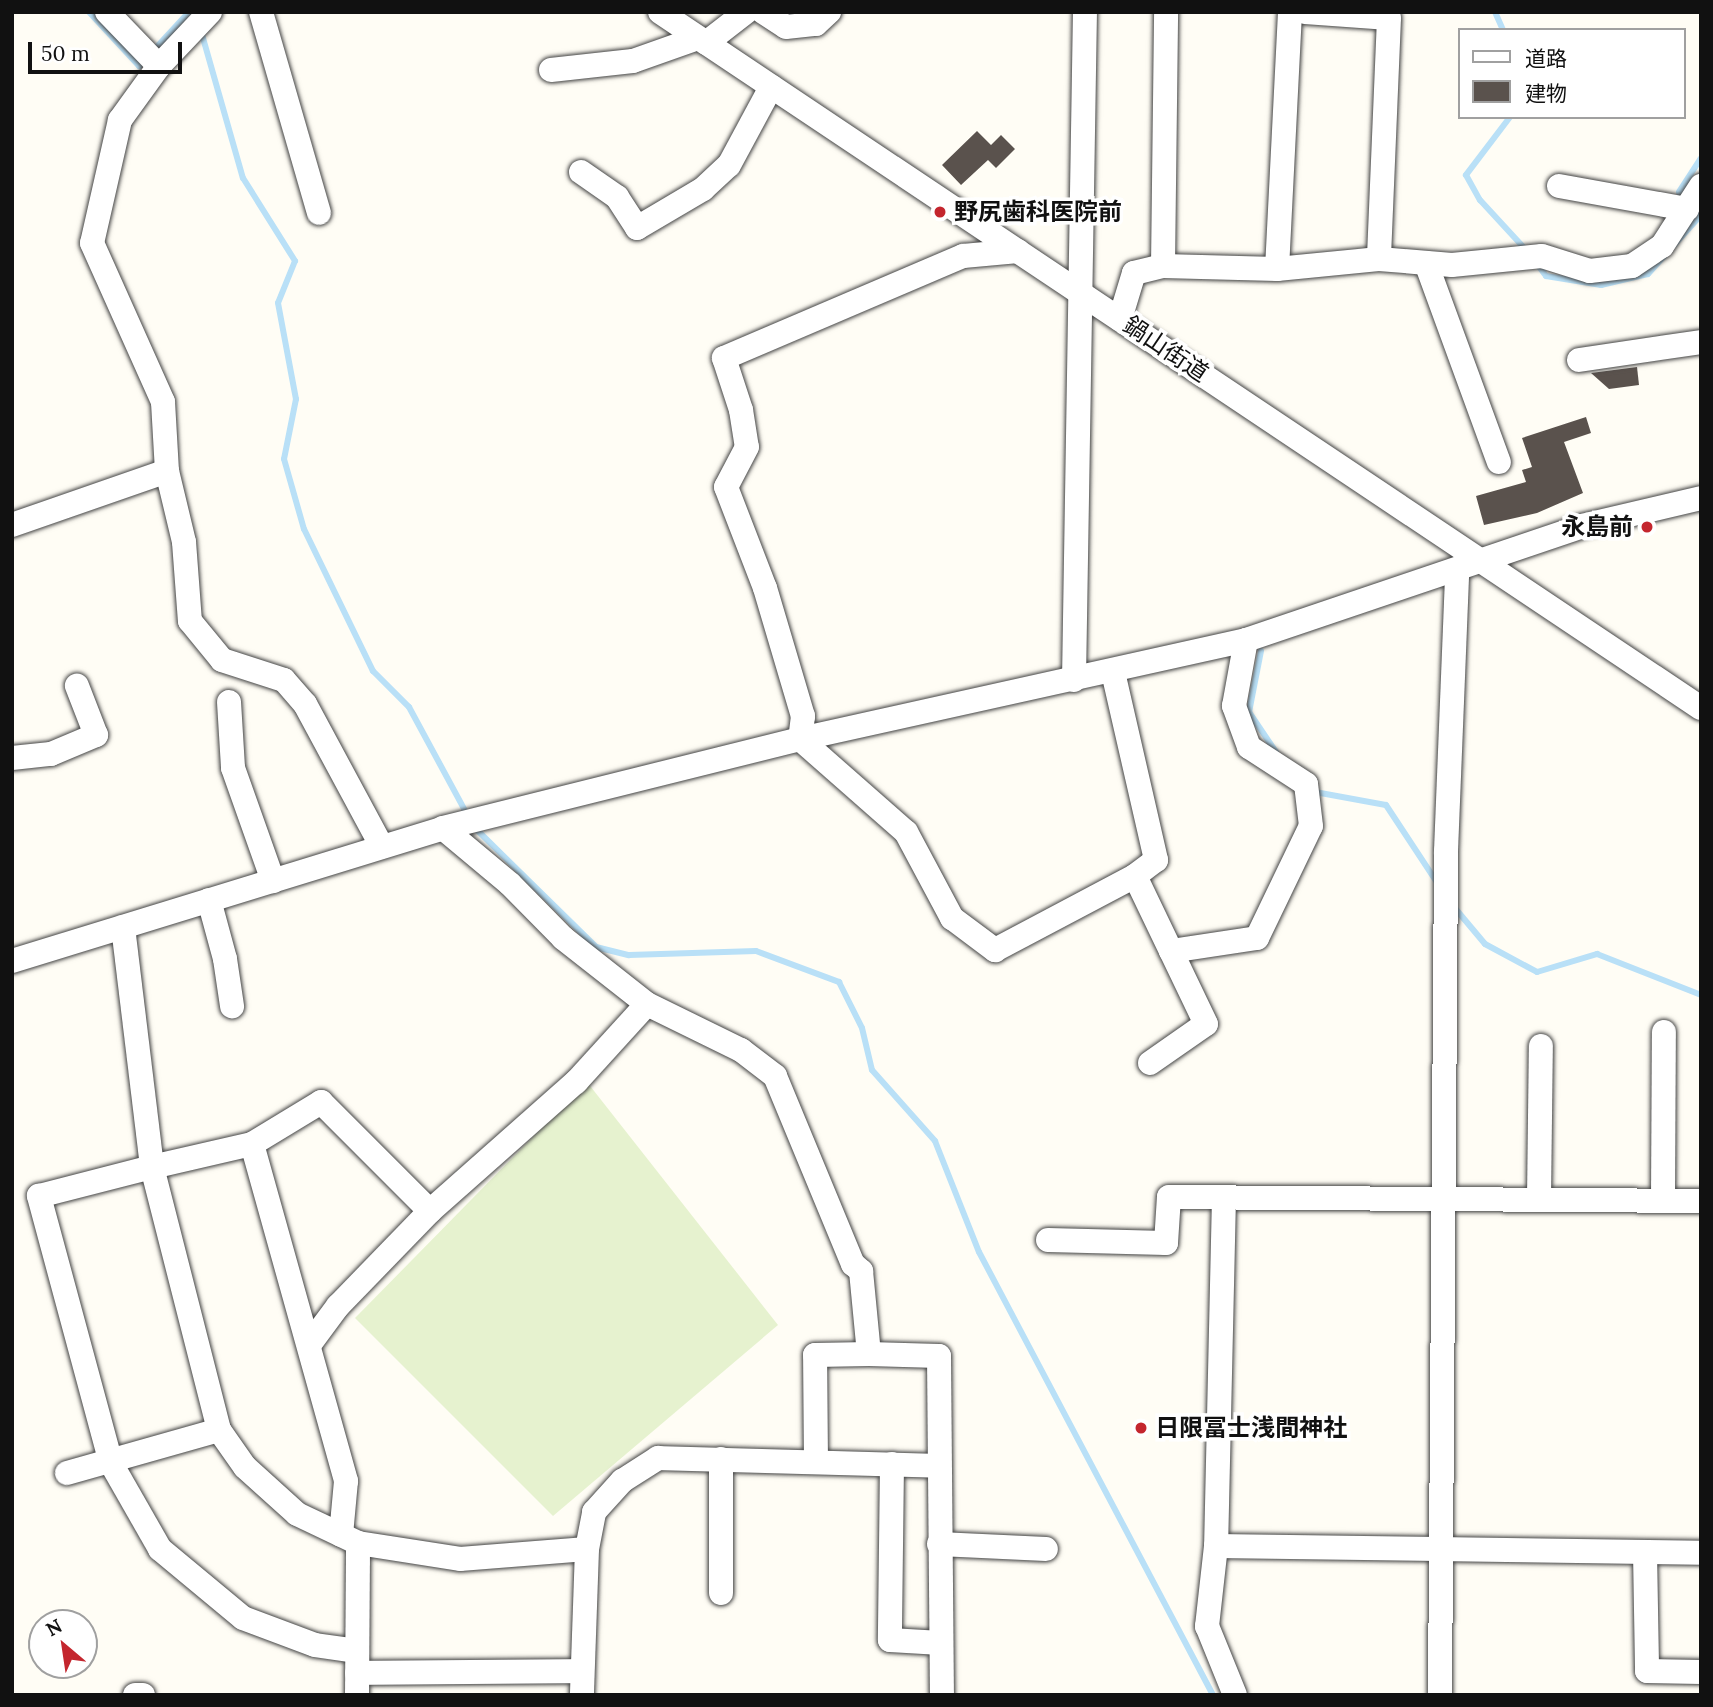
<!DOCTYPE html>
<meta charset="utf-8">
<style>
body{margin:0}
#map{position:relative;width:1713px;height:1707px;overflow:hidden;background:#fffdf5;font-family:Lora,"Noto Sans JP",serif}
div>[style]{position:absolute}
.pitch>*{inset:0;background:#e6f2cf}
.stream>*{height:6px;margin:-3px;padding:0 3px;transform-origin:3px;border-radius:3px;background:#b9e0f7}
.building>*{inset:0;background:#5a524d}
.roads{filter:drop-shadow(0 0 2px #444) drop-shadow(0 0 2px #444)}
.minor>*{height:24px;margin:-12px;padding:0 12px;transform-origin:12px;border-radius:12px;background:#fff}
.dots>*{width:19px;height:19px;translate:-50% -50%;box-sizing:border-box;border:4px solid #fff;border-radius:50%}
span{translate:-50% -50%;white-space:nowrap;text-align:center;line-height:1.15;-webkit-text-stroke:7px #fff;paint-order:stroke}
.poi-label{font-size:24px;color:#111;font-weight:700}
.left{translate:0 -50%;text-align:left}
.right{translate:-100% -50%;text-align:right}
.street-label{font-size:24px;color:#111}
.frame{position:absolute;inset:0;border:14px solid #111;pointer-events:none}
.legend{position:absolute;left:1458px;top:28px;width:228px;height:91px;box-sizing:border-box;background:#fff;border:2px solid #a0a0a0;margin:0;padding:9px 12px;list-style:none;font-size:21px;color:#111}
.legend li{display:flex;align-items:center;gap:14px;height:35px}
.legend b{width:35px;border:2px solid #a0a0a0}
.north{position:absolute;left:28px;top:1609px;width:70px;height:70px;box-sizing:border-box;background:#fff;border:2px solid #a0a0a0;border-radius:50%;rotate:331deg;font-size:19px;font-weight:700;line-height:28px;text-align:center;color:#111}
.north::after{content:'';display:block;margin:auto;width:24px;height:32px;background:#c4262e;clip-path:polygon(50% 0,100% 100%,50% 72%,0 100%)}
.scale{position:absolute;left:28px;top:42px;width:154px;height:32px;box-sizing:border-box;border:4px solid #111;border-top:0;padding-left:9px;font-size:21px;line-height:24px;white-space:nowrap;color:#111;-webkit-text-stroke:5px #fff;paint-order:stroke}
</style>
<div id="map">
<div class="pitch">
<div style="clip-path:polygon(587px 1082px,778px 1325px,553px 1516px,355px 1318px)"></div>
</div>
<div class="stream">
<div style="left:89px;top:12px;width:74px;rotate:47.2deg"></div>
<div style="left:139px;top:66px;width:9px;rotate:-49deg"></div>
<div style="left:1495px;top:12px;width:20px;rotate:66deg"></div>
<div style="left:788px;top:15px;width:18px;rotate:-9deg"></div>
<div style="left:201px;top:31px;width:153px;rotate:74.1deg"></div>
<div style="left:243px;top:178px;width:98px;rotate:57.9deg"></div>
<div style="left:295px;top:261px;width:45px;rotate:112deg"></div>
<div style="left:278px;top:303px;width:98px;rotate:79.4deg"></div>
<div style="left:296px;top:399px;width:61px;rotate:101.3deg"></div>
<div style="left:284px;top:459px;width:73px;rotate:74.1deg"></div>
<div style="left:304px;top:529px;width:158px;rotate:64.1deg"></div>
<div style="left:373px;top:671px;width:51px;rotate:45deg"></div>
<div style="left:409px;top:707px;width:124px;rotate:61.6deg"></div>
<div style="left:153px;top:51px;width:53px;rotate:-47.3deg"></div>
<div style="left:1510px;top:117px;width:73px;rotate:127.2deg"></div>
<div style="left:1466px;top:175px;width:29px;rotate:61deg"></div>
<div style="left:1480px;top:200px;width:68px;rotate:47.4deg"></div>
<div style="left:1685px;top:198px;width:8px;rotate:-135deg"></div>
<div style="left:1679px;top:192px;width:40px;rotate:-57.1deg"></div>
<div style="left:1537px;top:264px;width:15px;rotate:53deg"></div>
<div style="left:1546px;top:276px;width:56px;rotate:9.3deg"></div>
<div style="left:1601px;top:285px;width:48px;rotate:-13.2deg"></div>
<div style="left:1648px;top:274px;width:78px;rotate:-48.1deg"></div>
<div style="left:1700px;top:216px;width:9px;rotate:-126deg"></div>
<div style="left:1261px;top:651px;width:62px;rotate:101.1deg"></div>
<div style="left:1249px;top:712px;width:48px;rotate:56deg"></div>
<div style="left:1315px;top:792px;width:72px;rotate:10.4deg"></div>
<div style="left:1386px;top:805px;width:95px;rotate:56.6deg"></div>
<div style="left:473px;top:826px;width:173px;rotate:44.5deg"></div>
<div style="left:596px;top:947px;width:34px;rotate:14deg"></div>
<div style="left:629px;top:955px;width:127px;rotate:-1.8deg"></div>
<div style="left:756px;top:951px;width:89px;rotate:20.5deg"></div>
<div style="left:839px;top:982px;width:51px;rotate:63.4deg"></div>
<div style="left:862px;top:1028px;width:43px;rotate:76.6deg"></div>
<div style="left:872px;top:1070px;width:95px;rotate:48.4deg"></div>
<div style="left:935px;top:1141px;width:119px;rotate:68.4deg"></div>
<div style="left:979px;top:1252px;width:501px;rotate:62.16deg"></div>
<div style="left:1454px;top:907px;width:48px;rotate:50deg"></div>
<div style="left:1485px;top:944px;width:59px;rotate:28.3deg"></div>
<div style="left:1537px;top:972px;width:63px;rotate:-16.7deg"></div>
<div style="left:1597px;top:954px;width:112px;rotate:21.5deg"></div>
</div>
<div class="building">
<div style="clip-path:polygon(977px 131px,991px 145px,1001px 135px,1015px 149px,996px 168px,988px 160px,961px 185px,942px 165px)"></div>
<div style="clip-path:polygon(1637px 367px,1639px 385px,1609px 389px,1591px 373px)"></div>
<div style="clip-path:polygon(1586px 417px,1591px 433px,1564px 442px,1583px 493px,1537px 513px,1484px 525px,1476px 496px,1526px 482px,1522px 470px,1532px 467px,1522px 438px)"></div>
</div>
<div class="roads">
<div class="minor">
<div style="left:107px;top:12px;width:75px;rotate:46.1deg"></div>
<div style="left:210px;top:12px;width:74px;rotate:133.4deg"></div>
<div style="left:159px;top:66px;width:67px;rotate:125.8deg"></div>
<div style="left:120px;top:120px;width:126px;rotate:102.8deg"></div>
<div style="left:92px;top:243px;width:174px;rotate:65.9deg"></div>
<div style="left:163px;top:402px;width:69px;rotate:86.7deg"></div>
<div style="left:167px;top:471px;width:73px;rotate:76.5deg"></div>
<div style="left:184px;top:542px;width:79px;rotate:85.7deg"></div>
<div style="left:190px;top:621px;width:50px;rotate:50.6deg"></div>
<div style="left:222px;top:660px;width:65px;rotate:17.9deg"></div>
<div style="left:284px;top:680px;width:32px;rotate:49deg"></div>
<div style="left:305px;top:704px;width:162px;rotate:61.7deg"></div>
<div style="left:261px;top:12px;width:209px;rotate:73.9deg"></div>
<div style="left:660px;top:12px;width:1252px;rotate:33.77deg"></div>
<div style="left:763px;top:12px;width:27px;rotate:33deg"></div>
<div style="left:786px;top:27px;width:30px;rotate:-6deg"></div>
<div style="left:816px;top:24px;width:18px;rotate:-43deg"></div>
<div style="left:1305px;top:12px;width:84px;rotate:4.1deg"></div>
<div style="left:1389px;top:18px;width:241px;rotate:92.4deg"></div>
<div style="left:706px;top:43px;width:51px;rotate:-37.8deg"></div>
<div style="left:551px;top:70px;width:82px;rotate:-6.3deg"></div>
<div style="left:633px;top:61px;width:69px;rotate:-19.5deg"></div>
<div style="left:581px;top:172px;width:44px;rotate:34.8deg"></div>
<div style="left:617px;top:197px;width:37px;rotate:57deg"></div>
<div style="left:637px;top:228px;width:77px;rotate:-30.6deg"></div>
<div style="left:703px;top:189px;width:35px;rotate:-43deg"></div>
<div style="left:729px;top:165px;width:89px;rotate:-61.7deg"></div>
<div style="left:1559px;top:186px;width:130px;rotate:10.2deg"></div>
<div style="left:1018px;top:251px;width:55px;rotate:174.8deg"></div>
<div style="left:963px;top:256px;width:260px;rotate:156.9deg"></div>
<div style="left:724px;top:358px;width:55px;rotate:71.9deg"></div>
<div style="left:741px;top:410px;width:37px;rotate:81deg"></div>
<div style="left:747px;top:447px;width:45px;rotate:117.7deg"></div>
<div style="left:726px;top:487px;width:108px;rotate:68.9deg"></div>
<div style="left:765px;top:588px;width:134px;rotate:73.5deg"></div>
<div style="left:803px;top:716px;width:23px;rotate:97deg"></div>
<div style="left:800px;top:739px;width:141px;rotate:41.3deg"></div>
<div style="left:906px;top:832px;width:98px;rotate:61.9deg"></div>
<div style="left:952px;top:918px;width:54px;rotate:36.7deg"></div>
<div style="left:995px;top:950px;width:158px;rotate:-27.9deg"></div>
<div style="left:1135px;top:876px;width:83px;rotate:64.4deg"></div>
<div style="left:1171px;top:951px;width:87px;rotate:-8.6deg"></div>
<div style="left:1257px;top:938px;width:124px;rotate:-64.3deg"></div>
<div style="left:1311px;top:826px;width:42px;rotate:-96.8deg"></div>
<div style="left:1306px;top:784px;width:68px;rotate:-147deg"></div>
<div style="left:1249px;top:747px;width:44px;rotate:-110.1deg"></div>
<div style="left:1234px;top:706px;width:67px;rotate:-79.7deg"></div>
<div style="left:1426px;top:263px;width:212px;rotate:69.9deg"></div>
<div style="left:1163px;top:266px;width:254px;rotate:-89.3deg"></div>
<div style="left:1277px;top:269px;width:102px;rotate:-5.6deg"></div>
<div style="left:1379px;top:259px;width:73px;rotate:4.7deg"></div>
<div style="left:1452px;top:265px;width:90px;rotate:-5.7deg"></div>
<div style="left:1542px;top:256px;width:50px;rotate:17.4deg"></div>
<div style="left:1590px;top:271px;width:42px;rotate:-6.8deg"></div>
<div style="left:1632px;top:266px;width:36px;rotate:-34deg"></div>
<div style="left:1662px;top:246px;width:72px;rotate:-57deg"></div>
<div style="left:1120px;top:319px;width:48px;rotate:-73.1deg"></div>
<div style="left:1134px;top:273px;width:30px;rotate:-14deg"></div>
<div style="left:1163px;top:266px;width:114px;rotate:1.5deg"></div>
<div style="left:1277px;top:269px;width:257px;rotate:-87.1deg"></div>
<div style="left:1579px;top:360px;width:123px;rotate:-8.4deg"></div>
<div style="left:12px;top:525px;width:164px;rotate:-19.2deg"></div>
<div style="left:1113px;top:672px;width:193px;rotate:77.1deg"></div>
<div style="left:1156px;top:860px;width:26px;rotate:143deg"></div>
<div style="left:1074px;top:680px;width:668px;rotate:-89.06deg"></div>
<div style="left:229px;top:702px;width:66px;rotate:86.5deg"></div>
<div style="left:233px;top:768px;width:120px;rotate:70.5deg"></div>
<div style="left:12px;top:758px;width:39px;rotate:-6deg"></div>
<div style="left:51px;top:754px;width:49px;rotate:-22.9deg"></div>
<div style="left:96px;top:735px;width:53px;rotate:-111.2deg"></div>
<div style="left:443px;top:828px;width:87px;rotate:39.9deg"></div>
<div style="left:510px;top:884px;width:76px;rotate:45.5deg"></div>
<div style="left:563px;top:938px;width:107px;rotate:38.2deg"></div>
<div style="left:647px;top:1004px;width:105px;rotate:26.1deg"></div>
<div style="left:741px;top:1050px;width:43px;rotate:37.4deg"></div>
<div style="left:775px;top:1076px;width:204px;rotate:67.5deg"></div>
<div style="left:853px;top:1264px;width:11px;rotate:41deg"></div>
<div style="left:861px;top:1271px;width:83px;rotate:84.5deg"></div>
<div style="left:869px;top:1354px;width:70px;rotate:1.6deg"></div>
<div style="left:939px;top:1356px;width:339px;rotate:89.5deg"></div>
<div style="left:209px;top:900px;width:61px;rotate:74.8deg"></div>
<div style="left:225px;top:959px;width:48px;rotate:81.5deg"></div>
<div style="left:123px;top:927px;width:242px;rotate:83.1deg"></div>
<div style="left:152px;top:1167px;width:103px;rotate:-13deg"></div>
<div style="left:252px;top:1144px;width:81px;rotate:-31.3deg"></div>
<div style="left:321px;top:1102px;width:154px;rotate:45deg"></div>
<div style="left:12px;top:961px;width:451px;rotate:-17.1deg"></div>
<div style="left:443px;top:828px;width:368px;rotate:-14deg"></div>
<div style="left:800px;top:739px;width:457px;rotate:-12.5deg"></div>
<div style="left:1246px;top:640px;width:355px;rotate:-18.7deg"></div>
<div style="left:1582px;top:526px;width:122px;rotate:-13.2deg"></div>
<div style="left:1150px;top:1063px;width:68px;rotate:-34.9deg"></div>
<div style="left:1206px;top:1024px;width:81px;rotate:-115.6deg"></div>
<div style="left:252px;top:1144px;width:350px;rotate:74.4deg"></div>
<div style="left:346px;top:1481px;width:54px;rotate:95.3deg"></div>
<div style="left:1224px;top:1197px;width:349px;rotate:91.3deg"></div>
<div style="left:1216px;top:1546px;width:81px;rotate:96.4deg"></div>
<div style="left:1207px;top:1626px;width:74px;rotate:67.9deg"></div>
<div style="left:1539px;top:1199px;width:153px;rotate:-89.3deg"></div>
<div style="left:1663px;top:1200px;width:168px;rotate:-89.7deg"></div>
<div style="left:1048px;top:1240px;width:118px;rotate:1.5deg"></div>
<div style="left:1166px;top:1243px;width:46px;rotate:-86.3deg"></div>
<div style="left:1169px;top:1197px;width:532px;rotate:0.43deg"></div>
<div style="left:309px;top:1345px;width:49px;rotate:-53.4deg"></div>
<div style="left:338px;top:1306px;width:132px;rotate:-45.9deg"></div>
<div style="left:430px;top:1211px;width:195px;rotate:-41.5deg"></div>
<div style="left:576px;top:1082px;width:105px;rotate:-47.7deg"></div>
<div style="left:816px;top:1462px;width:107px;rotate:-90.5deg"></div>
<div style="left:815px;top:1355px;width:54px;rotate:-1.1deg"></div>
<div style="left:892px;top:1464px;width:176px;rotate:90.7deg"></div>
<div style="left:890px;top:1640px;width:51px;rotate:3.4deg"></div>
<div style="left:67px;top:1473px;width:158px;rotate:-15.8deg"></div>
<div style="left:939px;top:1544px;width:107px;rotate:2.7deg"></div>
<div style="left:1216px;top:1546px;width:485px;rotate:0.8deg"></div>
<div style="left:587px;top:1549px;width:38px;rotate:-79deg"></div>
<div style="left:594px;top:1512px;width:42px;rotate:-47.9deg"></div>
<div style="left:622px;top:1481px;width:43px;rotate:-32.6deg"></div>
<div style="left:658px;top:1458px;width:279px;rotate:1.6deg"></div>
<div style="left:1645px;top:1552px;width:119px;rotate:89deg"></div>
<div style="left:1647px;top:1671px;width:54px;rotate:1.1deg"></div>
<div style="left:721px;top:1593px;width:134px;rotate:-90deg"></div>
<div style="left:357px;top:1651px;width:42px;rotate:-171.9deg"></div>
<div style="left:315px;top:1645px;width:77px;rotate:-159.4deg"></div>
<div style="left:243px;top:1618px;width:108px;rotate:-140.3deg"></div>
<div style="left:160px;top:1549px;width:99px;rotate:-119.7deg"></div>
<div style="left:111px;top:1463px;width:277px;rotate:-105.1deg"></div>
<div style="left:39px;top:1196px;width:117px;rotate:-14.4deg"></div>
<div style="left:152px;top:1167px;width:271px;rotate:75.7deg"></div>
<div style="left:219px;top:1430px;width:45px;rotate:54.9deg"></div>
<div style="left:245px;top:1467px;width:70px;rotate:42.1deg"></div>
<div style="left:297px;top:1514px;width:68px;rotate:25.4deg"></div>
<div style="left:358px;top:1543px;width:103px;rotate:8.9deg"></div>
<div style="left:460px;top:1559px;width:127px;rotate:-4.5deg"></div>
<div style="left:587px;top:1549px;width:146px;rotate:92deg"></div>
<div style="left:357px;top:1673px;width:225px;rotate:-0.5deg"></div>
<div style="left:135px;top:1695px;width:8px"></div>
<div style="left:357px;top:1695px;width:152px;rotate:-89.6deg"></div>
<div style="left:1440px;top:1695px;width:844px;rotate:-89.59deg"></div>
<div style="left:1446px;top:851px;width:279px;rotate:-87.7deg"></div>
</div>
</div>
<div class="dots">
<div style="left:940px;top:212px;background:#c4262e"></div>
<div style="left:1647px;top:527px;background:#c4262e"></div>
<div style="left:1141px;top:1428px;background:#c4262e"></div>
</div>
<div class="poi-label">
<span class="left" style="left:954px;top:212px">野尻歯科医院前</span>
<span class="right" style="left:1633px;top:527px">永島前</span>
<span class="left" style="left:1155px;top:1428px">日限冨士浅間神社</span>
</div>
<div class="street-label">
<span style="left:1166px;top:349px;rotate:34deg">鍋山街道</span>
</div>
<div class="frame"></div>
<ul class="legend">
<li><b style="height:9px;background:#fff"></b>道路</li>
<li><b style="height:19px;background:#5a524d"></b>建物</li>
</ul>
<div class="north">N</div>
<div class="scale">50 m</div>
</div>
